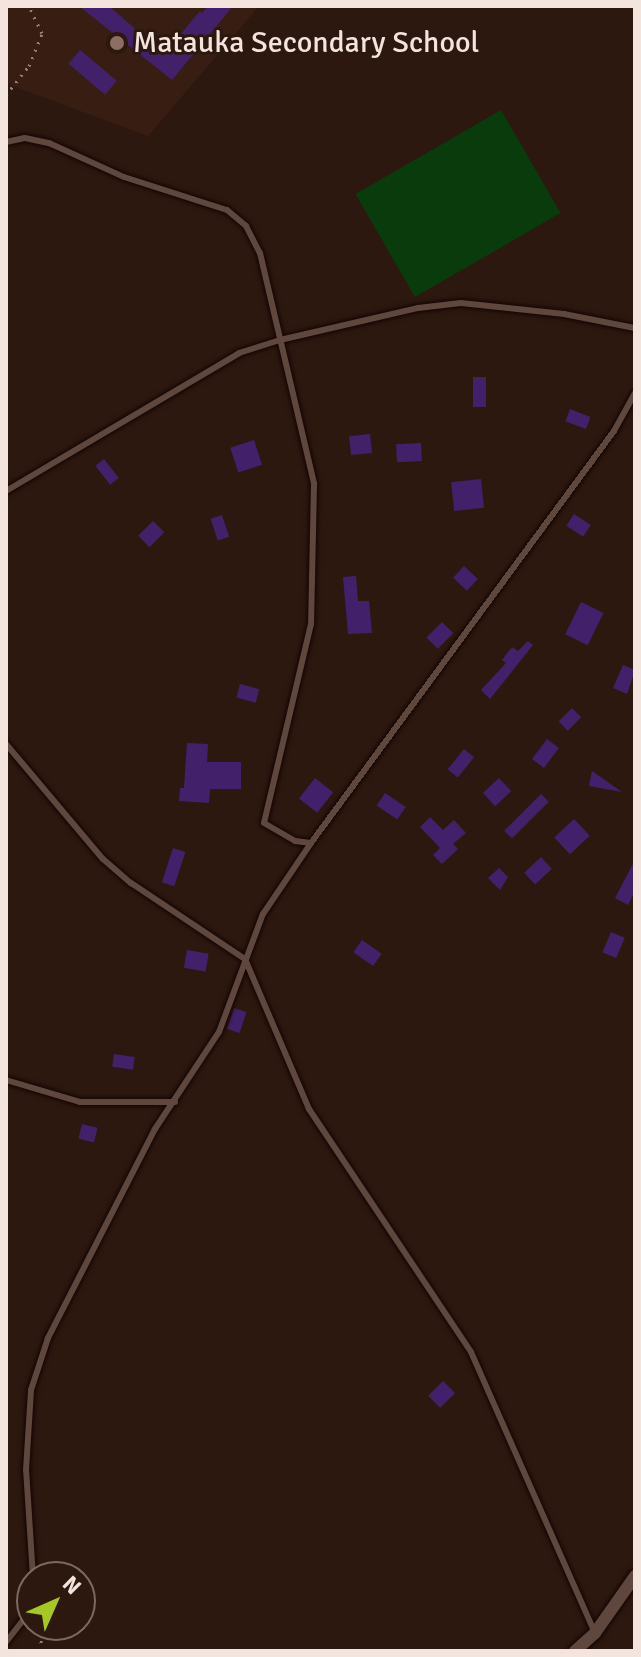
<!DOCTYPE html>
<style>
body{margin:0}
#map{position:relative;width:641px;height:1657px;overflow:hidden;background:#2d1810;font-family:Signika,sans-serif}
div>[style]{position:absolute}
.built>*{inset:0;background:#381d12}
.green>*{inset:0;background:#0a3b0c;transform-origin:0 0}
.building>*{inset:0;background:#42216a;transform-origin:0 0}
.path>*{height:3px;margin-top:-1.5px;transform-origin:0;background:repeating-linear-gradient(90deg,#93827b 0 2px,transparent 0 8px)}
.roads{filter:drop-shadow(0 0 2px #140401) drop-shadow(0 0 2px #140401)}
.service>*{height:6px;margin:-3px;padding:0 3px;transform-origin:3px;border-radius:3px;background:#5f473e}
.minor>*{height:12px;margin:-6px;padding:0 6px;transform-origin:6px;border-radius:6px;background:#5f473e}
.dots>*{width:22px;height:22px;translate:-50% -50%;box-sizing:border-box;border:4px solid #2d1810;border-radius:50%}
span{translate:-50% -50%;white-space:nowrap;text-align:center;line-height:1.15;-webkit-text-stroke:6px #2d1810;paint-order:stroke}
.poi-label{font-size:30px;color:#f3e4de}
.left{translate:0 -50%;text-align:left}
.frame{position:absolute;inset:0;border:8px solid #f3e4de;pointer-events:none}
.north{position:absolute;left:16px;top:1561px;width:80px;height:80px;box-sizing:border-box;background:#2d1810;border:2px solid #7c6a62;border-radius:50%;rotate:45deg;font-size:22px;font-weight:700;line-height:32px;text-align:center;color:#f3e4de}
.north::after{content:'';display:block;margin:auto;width:28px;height:36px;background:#a5c823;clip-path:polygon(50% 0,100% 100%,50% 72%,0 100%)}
</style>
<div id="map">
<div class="built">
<div style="clip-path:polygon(6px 6px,259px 6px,148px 136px,10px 85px,6px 80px)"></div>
</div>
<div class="green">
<div style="left:501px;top:110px;width:119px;height:168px;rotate:60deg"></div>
</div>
<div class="building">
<div style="clip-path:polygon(79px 6px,109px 6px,164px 54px,200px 11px,202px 13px,208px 6px,233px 6px,172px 80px)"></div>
<div style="left:80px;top:50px;width:48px;height:18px;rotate:40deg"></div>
<div style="left:473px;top:377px;width:13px;height:30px"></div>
<div style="left:570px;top:409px;width:22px;height:13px;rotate:21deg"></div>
<div style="left:370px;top:434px;width:19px;height:21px;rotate:84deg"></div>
<div style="left:254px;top:440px;width:26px;height:25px;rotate:72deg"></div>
<div style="left:421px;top:443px;width:18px;height:25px;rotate:87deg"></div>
<div style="left:104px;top:459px;width:24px;height:11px;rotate:52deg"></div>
<div style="left:481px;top:479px;width:29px;height:30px;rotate:84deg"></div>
<div style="left:574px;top:514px;width:20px;height:14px;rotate:33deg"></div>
<div style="left:222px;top:515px;width:23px;height:12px;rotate:72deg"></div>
<div style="left:153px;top:521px;width:16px;height:21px;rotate:45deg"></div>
<div style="left:464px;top:566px;width:19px;height:16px;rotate:43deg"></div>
<div style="clip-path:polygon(356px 576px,358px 601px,369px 601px,372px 633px,348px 634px,343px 577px)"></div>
<div style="left:581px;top:602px;width:25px;height:36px;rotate:26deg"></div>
<div style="left:442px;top:622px;width:16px;height:22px;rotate:45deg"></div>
<div style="clip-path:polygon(528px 641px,533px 645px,490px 699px,481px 690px,506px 663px,502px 660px,512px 647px,518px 651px)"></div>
<div style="clip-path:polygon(623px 665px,635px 670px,627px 694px,613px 688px)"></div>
<div style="left:240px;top:684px;width:20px;height:14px;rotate:15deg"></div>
<div style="left:572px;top:708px;width:13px;height:19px;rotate:45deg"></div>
<div style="left:547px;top:739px;width:15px;height:25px;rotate:37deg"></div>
<div style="clip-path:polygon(187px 743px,208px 744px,207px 762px,241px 762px,241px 789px,210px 789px,209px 803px,179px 801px,180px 788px,184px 788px)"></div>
<div style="left:464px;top:749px;width:13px;height:26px;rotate:39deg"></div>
<div style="clip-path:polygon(592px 771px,622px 792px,589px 786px)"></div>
<div style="left:315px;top:778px;width:23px;height:26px;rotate:38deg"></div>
<div style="left:499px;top:778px;width:18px;height:22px;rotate:47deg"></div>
<div style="left:385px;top:793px;width:25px;height:15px;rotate:34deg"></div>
<div style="left:541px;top:794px;width:11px;height:52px;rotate:45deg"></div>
<div style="clip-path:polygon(430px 817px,443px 830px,454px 820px,466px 833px,453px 844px,458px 849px,442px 864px,433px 855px,440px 848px,420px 827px)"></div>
<div style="left:574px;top:819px;width:23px;height:27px;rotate:47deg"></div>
<div style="left:173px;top:848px;width:13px;height:36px;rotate:18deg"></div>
<div style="left:541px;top:857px;width:16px;height:23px;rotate:47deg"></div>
<div style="clip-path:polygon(635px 860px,635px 891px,628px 905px,615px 898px)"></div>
<div style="clip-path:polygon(499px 868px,508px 877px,500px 890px,488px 878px)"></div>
<div style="left:611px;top:932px;width:15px;height:22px;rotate:23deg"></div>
<div style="left:362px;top:940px;width:24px;height:15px;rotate:35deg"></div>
<div style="left:187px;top:950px;width:22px;height:18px;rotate:10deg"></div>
<div style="left:234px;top:1008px;width:13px;height:22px;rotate:18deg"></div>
<div style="left:114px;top:1054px;width:21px;height:13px;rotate:8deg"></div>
<div style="left:82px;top:1124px;width:16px;height:15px;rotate:14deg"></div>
<div style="left:443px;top:1381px;width:17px;height:21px;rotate:45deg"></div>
</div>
<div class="path">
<div style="left:6px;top:95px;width:37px;rotate:-52deg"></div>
<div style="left:29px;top:66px;width:35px;rotate:-68deg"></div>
<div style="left:42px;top:33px;width:30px;rotate:-116deg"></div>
<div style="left:39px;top:1625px;width:26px;rotate:83deg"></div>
</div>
<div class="roads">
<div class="service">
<div style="left:6px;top:142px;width:19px;rotate:-12deg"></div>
<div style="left:25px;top:138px;width:25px;rotate:12deg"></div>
<div style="left:49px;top:143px;width:82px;rotate:24.4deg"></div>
<div style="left:124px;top:177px;width:108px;rotate:17.8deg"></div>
<div style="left:227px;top:210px;width:25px;rotate:40deg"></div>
<div style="left:246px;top:226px;width:30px;rotate:63deg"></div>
<div style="left:260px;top:253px;width:237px;rotate:76.8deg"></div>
<div style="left:314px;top:484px;width:140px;rotate:91.2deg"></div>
<div style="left:311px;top:624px;width:204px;rotate:103.3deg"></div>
<div style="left:264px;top:823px;width:36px;rotate:30deg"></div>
<div style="left:295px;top:841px;width:16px;rotate:7deg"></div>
<div style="left:6px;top:491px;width:271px;rotate:-30.6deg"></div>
<div style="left:239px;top:353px;width:43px;rotate:-17.6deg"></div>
<div style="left:280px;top:340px;width:142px;rotate:-13.1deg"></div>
<div style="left:418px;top:308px;width:43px;rotate:-6.6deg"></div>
<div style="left:461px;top:303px;width:104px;rotate:6.1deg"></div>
<div style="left:564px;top:314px;width:72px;rotate:11.2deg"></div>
<div style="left:6px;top:744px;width:150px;rotate:49.9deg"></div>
<div style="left:103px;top:859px;width:37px;rotate:41deg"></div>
<div style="left:131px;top:883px;width:137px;rotate:33.7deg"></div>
<div style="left:245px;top:959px;width:163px;rotate:66.9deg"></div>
<div style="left:309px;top:1109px;width:292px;rotate:56.3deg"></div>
<div style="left:471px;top:1352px;width:307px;rotate:66.2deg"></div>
<div style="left:6px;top:1080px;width:77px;rotate:16.6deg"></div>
<div style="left:80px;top:1102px;width:95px"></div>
<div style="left:33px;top:1577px;width:107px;rotate:-93.7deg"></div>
<div style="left:26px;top:1470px;width:80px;rotate:-86.4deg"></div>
<div style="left:31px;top:1390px;width:55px;rotate:-71.9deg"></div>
<div style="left:48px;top:1338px;width:235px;rotate:-62.9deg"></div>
<div style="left:155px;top:1129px;width:116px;rotate:-56.6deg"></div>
<div style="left:219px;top:1032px;width:126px;rotate:-69.6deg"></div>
<div style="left:263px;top:914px;width:86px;rotate:-55.9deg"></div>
<div style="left:311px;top:843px;width:511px;rotate:-53.67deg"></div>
<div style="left:614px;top:431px;width:43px;rotate:-61.1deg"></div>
<div style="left:6px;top:1642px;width:29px;rotate:-52deg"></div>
<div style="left:24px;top:1619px;width:22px;rotate:-69deg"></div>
</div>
<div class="minor">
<div style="left:575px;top:1651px;width:27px;rotate:-42deg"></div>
<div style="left:595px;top:1633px;width:70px;rotate:-54.9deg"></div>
</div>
</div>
<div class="dots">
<div style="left:117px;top:43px;background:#8d6e63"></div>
</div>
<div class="poi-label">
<span class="left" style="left:133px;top:43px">Matauka Secondary School</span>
</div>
<div class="frame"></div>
<div class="north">N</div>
</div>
